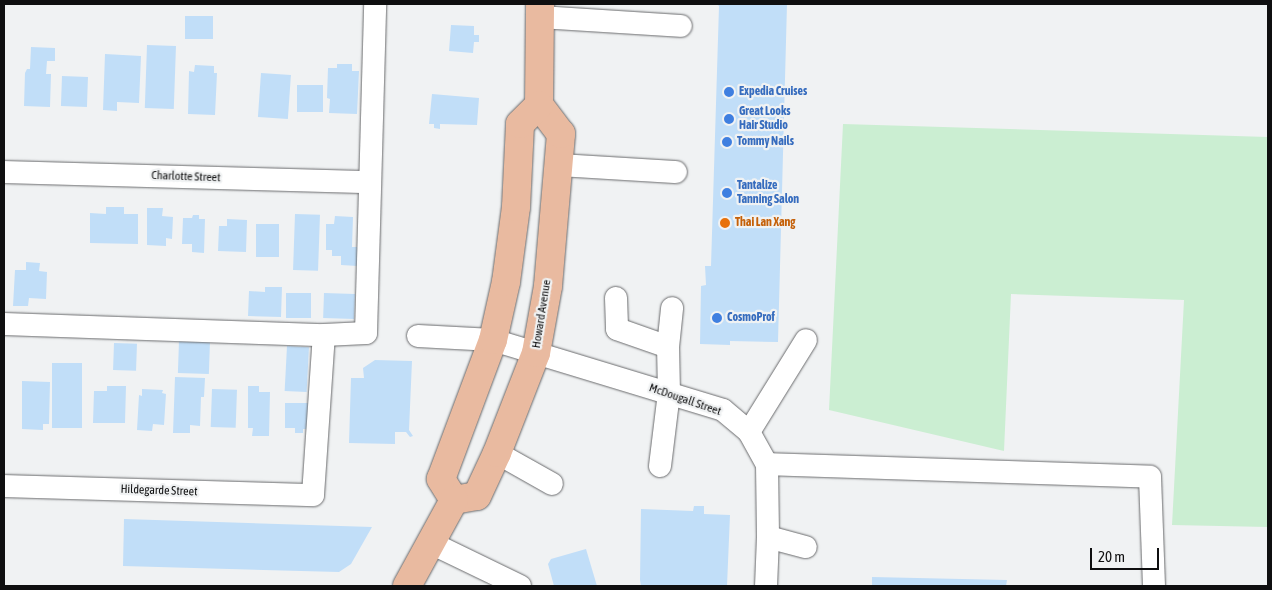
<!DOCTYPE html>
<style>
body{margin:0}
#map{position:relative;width:1272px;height:590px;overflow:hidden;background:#f0f2f3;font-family:"Asap Condensed",sans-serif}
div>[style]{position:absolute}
.green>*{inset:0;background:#cbeed2}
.building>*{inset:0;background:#c1def8;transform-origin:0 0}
.roads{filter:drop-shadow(0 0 1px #6a6b6d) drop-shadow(0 0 1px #6a6b6d)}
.minor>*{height:22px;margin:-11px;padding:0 11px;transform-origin:11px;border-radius:11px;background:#fff}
.major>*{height:28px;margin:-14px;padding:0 14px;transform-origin:14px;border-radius:14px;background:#e9baa0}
.dots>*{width:14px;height:14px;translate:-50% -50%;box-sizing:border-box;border:2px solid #f0f2f3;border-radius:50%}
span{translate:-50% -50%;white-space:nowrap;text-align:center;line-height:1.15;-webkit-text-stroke:4.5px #f0f2f3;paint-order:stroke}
.shop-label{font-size:12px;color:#366cbe;font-weight:700}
.left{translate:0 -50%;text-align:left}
.street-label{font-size:12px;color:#0f0f10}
.food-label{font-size:12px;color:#c56008;font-weight:700}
.frame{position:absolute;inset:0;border:5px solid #0f0f10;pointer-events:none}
.scale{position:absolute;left:1090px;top:548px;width:69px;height:22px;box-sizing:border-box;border:2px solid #0f0f10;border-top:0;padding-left:6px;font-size:15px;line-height:18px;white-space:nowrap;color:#0f0f10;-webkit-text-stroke:4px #f0f2f3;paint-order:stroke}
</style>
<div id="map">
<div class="green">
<div style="clip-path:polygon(843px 124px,1268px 137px,1268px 527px,1172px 525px,1184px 300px,1011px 294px,1004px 451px,829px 410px)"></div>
</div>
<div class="building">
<div style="clip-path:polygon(717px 4px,787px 4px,778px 342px,730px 341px,730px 345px,700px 344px,701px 286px,706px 285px,705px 266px,711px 266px,719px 6px)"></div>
<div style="left:185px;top:16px;width:28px;height:23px"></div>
<div style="clip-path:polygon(451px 25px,474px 26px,474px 35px,479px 35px,479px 42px,474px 42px,473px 53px,449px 51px)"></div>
<div style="left:147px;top:45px;width:29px;height:63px;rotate:2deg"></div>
<div style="clip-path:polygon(31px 47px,55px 48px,55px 61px,47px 61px,46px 74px,51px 74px,50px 107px,24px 106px,25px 73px,27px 69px,30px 69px)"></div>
<div style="clip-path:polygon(105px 54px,141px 56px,139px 103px,117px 102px,117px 111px,103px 110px)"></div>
<div style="clip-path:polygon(337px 64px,352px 64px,352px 71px,359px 71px,357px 114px,329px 113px,330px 99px,327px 98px,328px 68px,337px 68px)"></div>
<div style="clip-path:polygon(195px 65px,214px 66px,214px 73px,217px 73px,215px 115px,188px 114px,189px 71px,194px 72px)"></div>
<div style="left:261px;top:73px;width:30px;height:44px;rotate:4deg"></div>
<div style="left:62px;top:76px;width:26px;height:30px;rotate:2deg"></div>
<div style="left:297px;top:85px;width:26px;height:27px"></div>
<div style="clip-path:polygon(432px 94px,479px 98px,477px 125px,440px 124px,440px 129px,434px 128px,434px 124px,429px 124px)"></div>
<div style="clip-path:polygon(106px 207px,124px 207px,124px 214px,138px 214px,138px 244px,90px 243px,90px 213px,106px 214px)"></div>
<div style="clip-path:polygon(147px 208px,163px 208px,162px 216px,173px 217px,172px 239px,166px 238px,166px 246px,147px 245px)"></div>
<div style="left:295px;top:214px;width:25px;height:56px;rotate:2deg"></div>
<div style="clip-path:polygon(193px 215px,199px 215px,199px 219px,205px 219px,204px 253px,192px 252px,192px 244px,182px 244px,183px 218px,192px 218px)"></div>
<div style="clip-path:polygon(335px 216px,353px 217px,352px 247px,358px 247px,358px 266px,341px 265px,341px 256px,332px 256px,332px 250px,326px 250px,326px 224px,334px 224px)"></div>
<div style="clip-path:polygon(227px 219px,247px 220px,246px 252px,218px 251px,219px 226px,227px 226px)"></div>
<div style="left:256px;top:224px;width:23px;height:33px"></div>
<div style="clip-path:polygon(26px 262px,40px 263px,39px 271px,47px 272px,46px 299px,29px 298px,28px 306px,13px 306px,15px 270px,26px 270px)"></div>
<div style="clip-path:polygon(265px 287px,282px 287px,281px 317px,248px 316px,249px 291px,265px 292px)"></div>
<div style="left:286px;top:293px;width:25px;height:25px"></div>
<div style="left:324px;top:293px;width:31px;height:25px;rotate:2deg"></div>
<div style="left:179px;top:341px;width:31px;height:32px;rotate:2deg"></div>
<div style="left:114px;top:343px;width:23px;height:27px;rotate:2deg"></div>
<div style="left:287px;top:346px;width:22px;height:45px;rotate:3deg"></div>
<div style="clip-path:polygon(375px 360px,412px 361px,409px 430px,413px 436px,410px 437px,406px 432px,395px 432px,395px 444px,349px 443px,351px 378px,364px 378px,363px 368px)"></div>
<div style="left:52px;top:363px;width:30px;height:65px"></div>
<div style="clip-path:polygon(175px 377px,205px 378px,204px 397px,201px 397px,200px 426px,190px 425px,190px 433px,173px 433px)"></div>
<div style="clip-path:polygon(22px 381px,50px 382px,49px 424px,43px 424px,43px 430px,22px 429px)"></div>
<div style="clip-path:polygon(107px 386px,126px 386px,125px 423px,93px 423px,94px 391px,107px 391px)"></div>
<div style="clip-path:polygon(248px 386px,259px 386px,259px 392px,270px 392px,269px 436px,252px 436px,253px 428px,248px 428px)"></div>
<div style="clip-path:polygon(142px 389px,163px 390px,162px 393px,166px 394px,164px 425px,153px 424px,152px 431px,137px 430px,139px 395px,142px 396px)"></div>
<div style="left:212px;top:389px;width:25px;height:38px;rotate:2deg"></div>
<div style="clip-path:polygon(285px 403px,316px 403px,315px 429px,303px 429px,303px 433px,295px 433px,295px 428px,285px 428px)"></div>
<div style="clip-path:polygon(694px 506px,704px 506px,704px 514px,730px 515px,727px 586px,641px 586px,640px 580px,641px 509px,693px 511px)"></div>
<div style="clip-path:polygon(124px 519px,372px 527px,351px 564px,339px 572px,123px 566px)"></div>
<div style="clip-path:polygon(586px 549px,597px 586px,554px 586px,548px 564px,551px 559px)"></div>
<div style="clip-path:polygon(872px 577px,1007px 580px,1006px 586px,872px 586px)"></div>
</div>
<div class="roads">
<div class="minor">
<div style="left:539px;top:17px;width:142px;rotate:3.6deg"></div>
<div style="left:558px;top:165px;width:118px;rotate:3.4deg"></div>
<div style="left:4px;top:172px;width:365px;rotate:1.6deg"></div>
<div style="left:616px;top:298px;width:31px;rotate:88deg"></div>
<div style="left:617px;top:329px;width:54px;rotate:19.4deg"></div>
<div style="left:4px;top:324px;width:320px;rotate:2deg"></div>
<div style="left:418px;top:336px;width:75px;rotate:3.1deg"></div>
<div style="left:493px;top:340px;width:240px;rotate:16.9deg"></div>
<div style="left:723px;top:410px;width:34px;rotate:40deg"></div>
<div style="left:749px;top:432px;width:37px;rotate:61deg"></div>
<div style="left:767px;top:464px;width:73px;rotate:89.2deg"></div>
<div style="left:768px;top:537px;width:49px;rotate:92.3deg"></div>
<div style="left:749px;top:432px;width:108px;rotate:-58.2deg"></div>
<div style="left:497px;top:453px;width:63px;rotate:29.4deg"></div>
<div style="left:767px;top:464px;width:383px;rotate:1.9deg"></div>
<div style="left:1150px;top:477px;width:109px;rotate:87.9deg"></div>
<div style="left:660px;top:466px;width:74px;rotate:-83deg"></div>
<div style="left:669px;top:393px;width:46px;rotate:-91.2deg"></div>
<div style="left:668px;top:347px;width:39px;rotate:-84deg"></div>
<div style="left:4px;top:486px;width:309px;rotate:1.7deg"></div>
<div style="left:313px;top:495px;width:160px;rotate:-86.1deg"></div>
<div style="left:324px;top:335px;width:42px;rotate:-2.7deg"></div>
<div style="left:366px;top:333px;width:329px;rotate:-88.4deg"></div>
<div style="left:768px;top:537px;width:39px;rotate:15deg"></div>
<div style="left:431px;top:543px;width:99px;rotate:25.8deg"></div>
</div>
<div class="major">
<div style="left:454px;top:500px;width:23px;rotate:-10deg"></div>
<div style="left:477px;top:496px;width:47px;rotate:-65.1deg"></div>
<div style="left:497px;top:453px;width:107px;rotate:-68.7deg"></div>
<div style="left:536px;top:353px;width:68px;rotate:-79.8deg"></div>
<div style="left:548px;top:286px;width:153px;rotate:-85.1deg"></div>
<div style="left:561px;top:134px;width:36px;rotate:-127deg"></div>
<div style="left:539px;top:105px;width:101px;rotate:-89.4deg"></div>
<div style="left:454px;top:500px;width:25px;rotate:-122deg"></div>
<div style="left:441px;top:479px;width:148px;rotate:-69.5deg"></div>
<div style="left:493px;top:340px;width:59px;rotate:-77.4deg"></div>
<div style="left:506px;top:282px;width:76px;rotate:-82.4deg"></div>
<div style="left:516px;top:207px;width:83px;rotate:-87.2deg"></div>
<div style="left:520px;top:124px;width:27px;rotate:-45deg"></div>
<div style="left:407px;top:586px;width:98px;rotate:-61.3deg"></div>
</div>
</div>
<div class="dots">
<div style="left:729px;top:92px;background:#3f7fe0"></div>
<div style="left:729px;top:119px;background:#3f7fe0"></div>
<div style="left:727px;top:142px;background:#3f7fe0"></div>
<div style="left:727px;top:193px;background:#3f7fe0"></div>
<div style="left:725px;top:223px;background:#e8710a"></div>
<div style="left:717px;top:318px;background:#3f7fe0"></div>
</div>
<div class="shop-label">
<span class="left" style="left:739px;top:92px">Expedia Cruises</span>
<span class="left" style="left:739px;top:119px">Great Looks<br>Hair Studio</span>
<span class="left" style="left:737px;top:142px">Tommy Nails</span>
<span class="left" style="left:737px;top:193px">Tantalize<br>Tanning Salon</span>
<span class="left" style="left:727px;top:318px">CosmoProf</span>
</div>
<div class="street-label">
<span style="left:186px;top:177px;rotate:2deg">Charlotte Street</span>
<span style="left:542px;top:314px;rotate:-81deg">Howard Avenue</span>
<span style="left:685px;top:400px;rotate:19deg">McDougall Street</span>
<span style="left:159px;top:491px;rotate:2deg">Hildegarde Street</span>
</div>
<div class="food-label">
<span class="left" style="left:735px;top:223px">Thai Lan Xang</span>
</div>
<div class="frame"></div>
<div class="scale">20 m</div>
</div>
